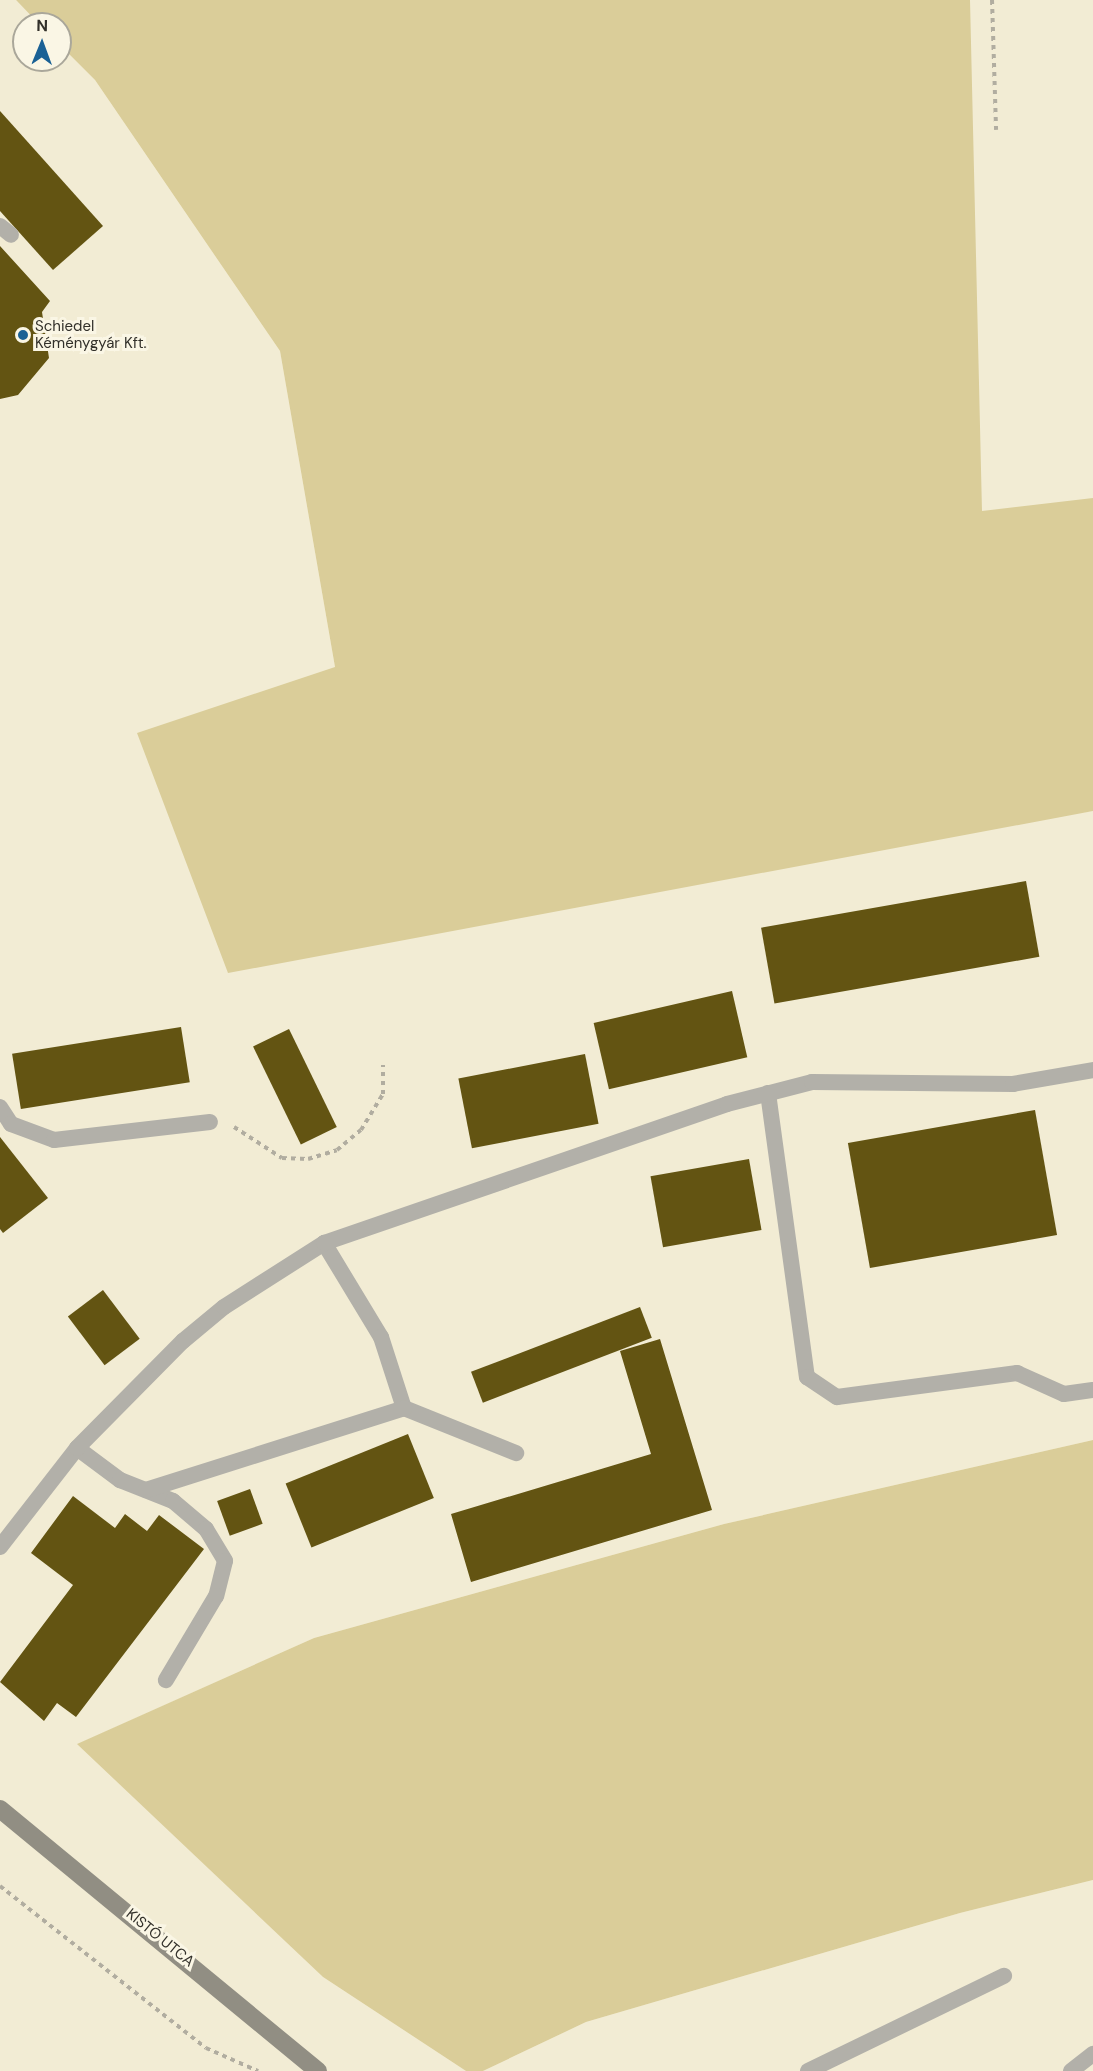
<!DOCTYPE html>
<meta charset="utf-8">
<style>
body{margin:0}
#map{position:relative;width:1093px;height:2071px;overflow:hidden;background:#faf6e5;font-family:"DM Sans",sans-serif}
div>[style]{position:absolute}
.built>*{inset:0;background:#f2ecd4;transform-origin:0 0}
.green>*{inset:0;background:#dacd99}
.building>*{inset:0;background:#635412;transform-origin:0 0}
.path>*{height:4px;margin-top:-2px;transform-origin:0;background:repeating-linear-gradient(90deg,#b1ada0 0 4.5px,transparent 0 9px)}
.lane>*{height:16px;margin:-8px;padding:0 8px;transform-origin:8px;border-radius:8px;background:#b2b0a9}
.secondary>*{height:18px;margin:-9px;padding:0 9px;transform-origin:9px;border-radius:9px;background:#918e83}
.dots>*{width:16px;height:16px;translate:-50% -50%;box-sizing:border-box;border:3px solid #faf6e5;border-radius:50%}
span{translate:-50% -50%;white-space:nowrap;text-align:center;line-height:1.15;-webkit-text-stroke:6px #faf6e5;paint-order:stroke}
.poi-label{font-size:15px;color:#32302a}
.left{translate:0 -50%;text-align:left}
.street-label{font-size:15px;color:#32302a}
.north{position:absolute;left:12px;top:12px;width:60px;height:60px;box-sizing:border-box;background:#faf6e5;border:2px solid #aaa79a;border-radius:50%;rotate:1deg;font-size:16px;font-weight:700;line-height:24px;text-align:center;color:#32302a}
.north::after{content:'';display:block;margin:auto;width:21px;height:27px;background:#1a6195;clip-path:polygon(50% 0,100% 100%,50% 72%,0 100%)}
</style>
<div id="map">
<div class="built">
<div style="clip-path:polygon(0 0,16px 0,39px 24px,24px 24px,24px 60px,60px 60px,60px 45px,95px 80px,280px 351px,335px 667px,1071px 814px,1093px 811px,1093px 1440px,724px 1524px,314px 1638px,78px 1744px,323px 1977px,466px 2071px,0 2071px)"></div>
<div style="left:970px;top:0;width:123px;height:511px"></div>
<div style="clip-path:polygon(1093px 1880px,1093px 2071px,483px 2071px,586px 2022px,960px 1913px)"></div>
</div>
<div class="green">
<div style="clip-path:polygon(16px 0,970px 0,982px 511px,1093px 498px,1093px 811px,228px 973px,137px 733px,335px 667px,280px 351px,95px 80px,60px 45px,60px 24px,39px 24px)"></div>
<div style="clip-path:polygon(1093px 1440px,1093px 1880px,960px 1913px,586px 2022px,483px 2071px,466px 2071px,323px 1977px,77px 1744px,314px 1638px,724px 1524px)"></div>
</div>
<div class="building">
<div style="clip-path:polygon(0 111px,103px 226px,53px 270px,0 211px)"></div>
<div style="clip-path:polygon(0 246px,50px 301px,42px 312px,49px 358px,18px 395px,0 399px)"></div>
<div style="left:1026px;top:881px;width:77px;height:269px;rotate:80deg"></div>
<div style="left:732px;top:991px;width:68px;height:142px;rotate:77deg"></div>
<div style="left:181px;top:1027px;width:56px;height:171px;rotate:81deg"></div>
<div style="left:289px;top:1029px;width:109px;height:40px;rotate:64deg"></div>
<div style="left:585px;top:1054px;width:71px;height:129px;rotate:79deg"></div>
<div style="left:1035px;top:1110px;width:127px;height:190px;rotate:80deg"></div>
<div style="clip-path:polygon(0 1137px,48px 1198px,3px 1233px,0 1229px)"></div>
<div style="left:749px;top:1159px;width:72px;height:100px;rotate:80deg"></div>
<div style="left:103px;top:1290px;width:61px;height:44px;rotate:53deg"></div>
<div style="left:640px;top:1307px;width:33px;height:181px;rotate:69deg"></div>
<div style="clip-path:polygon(660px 1339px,712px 1510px,471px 1582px,451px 1514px,651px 1454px,620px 1351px)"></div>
<div style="left:408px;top:1434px;width:69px;height:132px;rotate:68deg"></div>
<div style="left:250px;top:1489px;width:37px;height:35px;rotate:70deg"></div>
<div style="clip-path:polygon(73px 1496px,115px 1528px,125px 1514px,147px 1531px,159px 1515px,204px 1549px,76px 1717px,57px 1703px,44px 1721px,0 1682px,73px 1585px,31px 1553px)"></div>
</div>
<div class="path">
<div style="left:992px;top:0;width:130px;rotate:88.2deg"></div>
<div style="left:234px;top:1127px;width:57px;rotate:32.9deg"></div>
<div style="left:282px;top:1158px;width:26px;rotate:2deg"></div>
<div style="left:308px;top:1159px;width:30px;rotate:-17deg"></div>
<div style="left:337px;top:1150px;width:31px;rotate:-40deg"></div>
<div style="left:361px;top:1130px;width:42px;rotate:-58.6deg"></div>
<div style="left:383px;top:1094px;width:29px;rotate:-90deg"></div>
<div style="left:0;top:1886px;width:262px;rotate:38.2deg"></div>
<div style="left:206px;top:2048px;width:57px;rotate:23.9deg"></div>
</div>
<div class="lane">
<div style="left:0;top:226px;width:14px;rotate:39deg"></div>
<div style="left:768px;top:1093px;width:287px;rotate:82.2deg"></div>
<div style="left:807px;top:1377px;width:36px;rotate:34deg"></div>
<div style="left:837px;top:1397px;width:182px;rotate:-7.6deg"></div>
<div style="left:1017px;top:1373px;width:51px;rotate:24.1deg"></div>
<div style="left:1064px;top:1394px;width:29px;rotate:-8deg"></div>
<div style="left:0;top:1107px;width:20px;rotate:57deg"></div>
<div style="left:11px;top:1124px;width:46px;rotate:20.4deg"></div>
<div style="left:54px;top:1140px;width:157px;rotate:-6.6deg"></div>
<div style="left:324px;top:1243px;width:110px;rotate:58.8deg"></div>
<div style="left:381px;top:1337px;width:75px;rotate:72.1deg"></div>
<div style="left:404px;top:1408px;width:121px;rotate:21.9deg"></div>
<div style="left:77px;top:1448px;width:54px;rotate:36.7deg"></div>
<div style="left:120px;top:1480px;width:57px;rotate:21.6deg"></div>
<div style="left:173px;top:1501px;width:43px;rotate:40.3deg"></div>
<div style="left:206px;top:1529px;width:37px;rotate:59deg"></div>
<div style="left:225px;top:1561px;width:36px;rotate:104deg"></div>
<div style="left:216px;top:1596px;width:98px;rotate:120.8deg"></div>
<div style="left:146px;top:1490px;width:271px;rotate:-17.6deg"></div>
<div style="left:0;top:1547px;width:125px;rotate:-52.1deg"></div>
<div style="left:77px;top:1448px;width:151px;rotate:-45.3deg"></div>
<div style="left:183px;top:1341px;width:53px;rotate:-39.7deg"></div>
<div style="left:224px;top:1307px;width:119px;rotate:-32.6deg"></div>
<div style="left:324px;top:1243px;width:426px;rotate:-19deg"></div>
<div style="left:727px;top:1104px;width:88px;rotate:-14.5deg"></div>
<div style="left:812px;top:1082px;width:201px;rotate:0.6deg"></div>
<div style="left:1013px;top:1084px;width:81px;rotate:-9.9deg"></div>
<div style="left:808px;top:2071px;width:218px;rotate:-25.9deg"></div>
<div style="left:1071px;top:2071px;width:28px;rotate:-38deg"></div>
</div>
<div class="secondary">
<div style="left:0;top:1809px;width:412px;rotate:39.5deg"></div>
</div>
<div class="dots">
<div style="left:23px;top:335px;background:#1a6195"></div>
</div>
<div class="poi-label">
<span class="left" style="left:35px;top:335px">Schiedel<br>Kéménygyár Kft.</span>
</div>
<div class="street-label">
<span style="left:160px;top:1938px;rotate:39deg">KISTÓ UTCA</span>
</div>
<div class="north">N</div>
</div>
